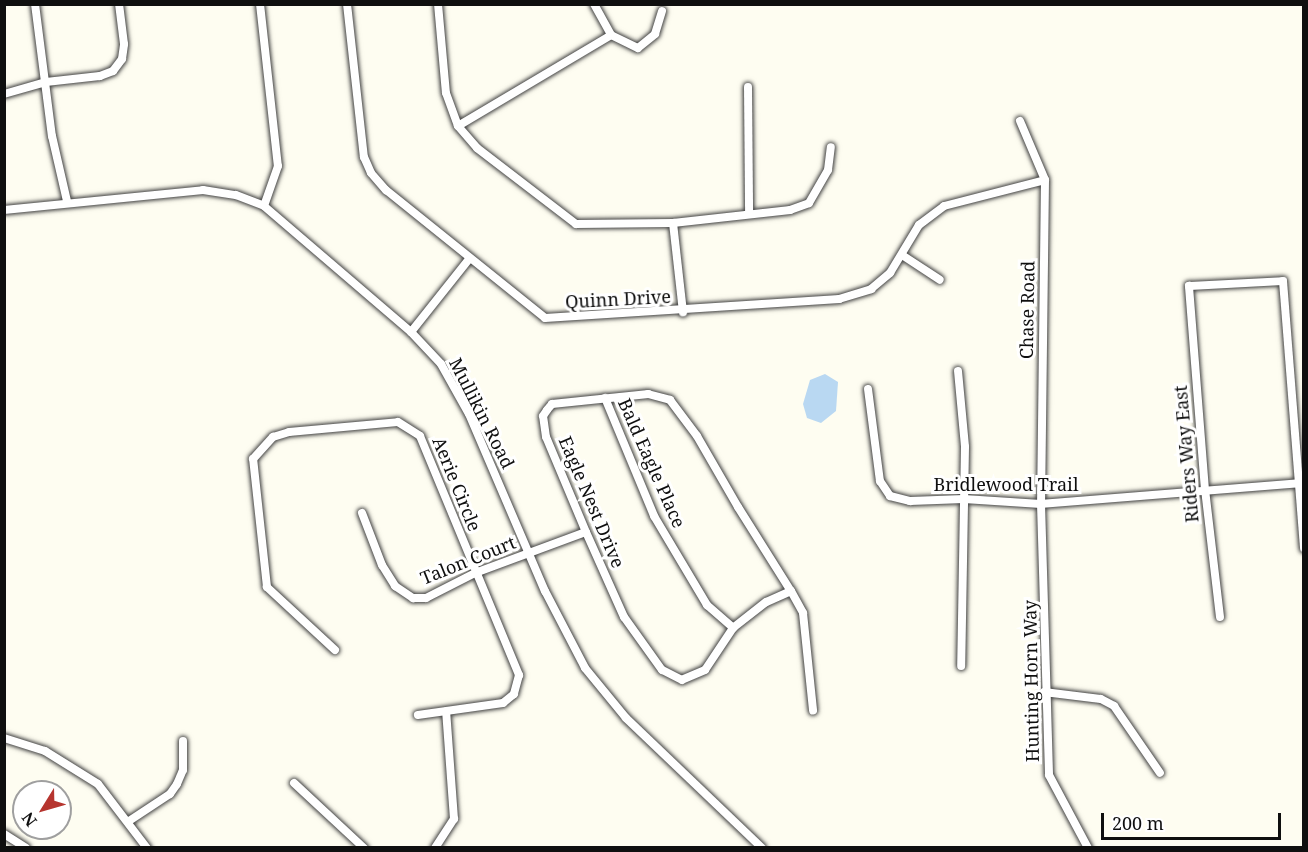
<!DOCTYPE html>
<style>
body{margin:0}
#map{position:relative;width:1308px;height:852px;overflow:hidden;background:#fefdf1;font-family:"Noto Serif",serif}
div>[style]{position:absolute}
.water>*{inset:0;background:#b9d8f2}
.roads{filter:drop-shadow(0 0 2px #424242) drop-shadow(0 0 2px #424242)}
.minor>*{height:8px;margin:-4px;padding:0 4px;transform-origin:4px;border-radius:4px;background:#fff}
span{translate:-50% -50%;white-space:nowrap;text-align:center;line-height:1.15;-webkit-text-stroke:6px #fff;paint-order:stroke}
.street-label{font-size:18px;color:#0f0f0f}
.frame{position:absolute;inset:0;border:6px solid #0f0f0f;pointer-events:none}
.north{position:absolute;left:12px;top:780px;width:60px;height:60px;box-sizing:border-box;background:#fff;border:2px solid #9f9f9f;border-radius:50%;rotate:233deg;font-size:16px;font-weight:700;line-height:24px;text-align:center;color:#0f0f0f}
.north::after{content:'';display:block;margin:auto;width:21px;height:27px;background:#b6352f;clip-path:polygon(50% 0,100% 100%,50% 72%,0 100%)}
.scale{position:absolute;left:1101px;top:813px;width:180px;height:27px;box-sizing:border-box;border:3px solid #0f0f0f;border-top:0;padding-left:8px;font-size:18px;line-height:21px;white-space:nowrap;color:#0f0f0f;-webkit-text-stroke:4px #fff;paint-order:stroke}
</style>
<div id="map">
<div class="water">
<div style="clip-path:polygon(825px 374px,838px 382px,836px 411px,821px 423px,807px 418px,803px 404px,810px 380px)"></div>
</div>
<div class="roads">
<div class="minor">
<div style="left:35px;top:4px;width:133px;rotate:82.7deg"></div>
<div style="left:52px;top:136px;width:67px;rotate:77deg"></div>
<div style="left:260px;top:4px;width:163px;rotate:83.7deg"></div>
<div style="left:278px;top:166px;width:42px;rotate:109.3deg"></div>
<div style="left:347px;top:4px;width:154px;rotate:83.7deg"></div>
<div style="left:364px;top:157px;width:17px;rotate:66deg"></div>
<div style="left:371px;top:173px;width:23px;rotate:49deg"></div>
<div style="left:386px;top:190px;width:204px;rotate:38.8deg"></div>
<div style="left:545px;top:318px;width:295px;rotate:-3.7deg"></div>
<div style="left:839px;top:299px;width:34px;rotate:-17deg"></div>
<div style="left:871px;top:289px;width:25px;rotate:-40deg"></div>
<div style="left:890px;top:273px;width:56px;rotate:-58.9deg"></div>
<div style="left:919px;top:225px;width:31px;rotate:-37deg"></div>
<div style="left:944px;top:206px;width:104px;rotate:-14.4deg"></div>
<div style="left:438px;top:4px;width:89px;rotate:84.9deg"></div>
<div style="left:446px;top:93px;width:35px;rotate:70deg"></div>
<div style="left:458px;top:126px;width:29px;rotate:49deg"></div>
<div style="left:477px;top:148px;width:125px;rotate:37.5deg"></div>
<div style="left:576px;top:224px;width:97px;rotate:-0.6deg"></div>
<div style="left:673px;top:223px;width:118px;rotate:-6.3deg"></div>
<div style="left:790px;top:210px;width:20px;rotate:-20deg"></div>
<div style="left:809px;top:203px;width:38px;rotate:-60deg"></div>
<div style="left:828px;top:170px;width:23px;rotate:-83deg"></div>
<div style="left:594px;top:4px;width:35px;rotate:61deg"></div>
<div style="left:611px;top:35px;width:30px;rotate:26deg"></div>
<div style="left:638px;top:48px;width:22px;rotate:-39deg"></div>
<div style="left:655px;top:34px;width:24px;rotate:-73deg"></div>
<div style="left:748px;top:87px;width:126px;rotate:89.5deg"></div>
<div style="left:4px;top:94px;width:44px;rotate:-15.9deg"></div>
<div style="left:46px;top:82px;width:54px;rotate:-6.3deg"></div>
<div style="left:100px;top:76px;width:14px;rotate:-21deg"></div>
<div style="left:113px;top:71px;width:15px;rotate:-53deg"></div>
<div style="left:122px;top:59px;width:15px;rotate:-82deg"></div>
<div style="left:124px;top:44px;width:40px;rotate:-97.1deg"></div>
<div style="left:1020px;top:121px;width:64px;rotate:67deg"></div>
<div style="left:1045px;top:180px;width:324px;rotate:90.7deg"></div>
<div style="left:1041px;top:504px;width:271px;rotate:88.3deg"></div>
<div style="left:1049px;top:775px;width:83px;rotate:61.9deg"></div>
<div style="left:458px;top:126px;width:178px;rotate:-30.7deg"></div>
<div style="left:4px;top:210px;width:200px;rotate:-5.7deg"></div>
<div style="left:203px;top:190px;width:33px;rotate:9deg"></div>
<div style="left:236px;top:195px;width:30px;rotate:21deg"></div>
<div style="left:264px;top:206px;width:194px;rotate:40.6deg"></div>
<div style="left:411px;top:332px;width:44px;rotate:46.8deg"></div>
<div style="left:441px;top:364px;width:57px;rotate:60.8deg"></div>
<div style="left:469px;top:414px;width:193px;rotate:66.8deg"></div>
<div style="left:545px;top:591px;width:87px;rotate:62.5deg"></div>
<div style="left:585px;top:668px;width:65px;rotate:50.6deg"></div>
<div style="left:626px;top:718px;width:188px;rotate:43.7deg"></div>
<div style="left:673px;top:223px;width:90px;rotate:83.6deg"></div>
<div style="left:902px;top:255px;width:45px;rotate:33.3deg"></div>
<div style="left:411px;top:332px;width:93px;rotate:-51.5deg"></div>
<div style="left:958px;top:371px;width:76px;rotate:84.7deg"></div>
<div style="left:965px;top:447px;width:219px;rotate:91deg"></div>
<div style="left:868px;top:389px;width:93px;rotate:82.6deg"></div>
<div style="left:880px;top:481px;width:18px;rotate:56deg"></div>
<div style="left:890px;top:496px;width:21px;rotate:14deg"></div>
<div style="left:910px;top:501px;width:54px;rotate:-2.1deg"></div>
<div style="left:964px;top:499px;width:77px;rotate:3.7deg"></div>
<div style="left:1041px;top:504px;width:264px;rotate:-4.6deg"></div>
<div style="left:605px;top:398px;width:128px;rotate:67.4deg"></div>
<div style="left:654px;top:516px;width:104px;rotate:59.2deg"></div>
<div style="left:707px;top:605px;width:35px;rotate:41deg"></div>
<div style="left:362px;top:513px;width:56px;rotate:69deg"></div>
<div style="left:382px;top:565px;width:25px;rotate:58deg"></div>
<div style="left:395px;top:586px;width:22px;rotate:34deg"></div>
<div style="left:413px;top:598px;width:13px"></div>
<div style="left:426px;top:598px;width:55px;rotate:-27deg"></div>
<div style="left:475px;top:573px;width:118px;rotate:-20.3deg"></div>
<div style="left:791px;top:591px;width:27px;rotate:156deg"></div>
<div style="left:766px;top:602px;width:42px;rotate:141.8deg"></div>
<div style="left:733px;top:628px;width:50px;rotate:123.7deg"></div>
<div style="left:705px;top:670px;width:25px;rotate:157deg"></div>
<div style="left:682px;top:680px;width:22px;rotate:-153deg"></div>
<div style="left:662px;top:670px;width:65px;rotate:-125.6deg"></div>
<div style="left:624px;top:617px;width:93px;rotate:-114.1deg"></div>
<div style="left:586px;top:532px;width:103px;rotate:-112.8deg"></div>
<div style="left:546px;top:437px;width:21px;rotate:-98deg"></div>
<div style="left:543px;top:416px;width:7px;rotate:-56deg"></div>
<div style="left:547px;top:410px;width:8px;rotate:-50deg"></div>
<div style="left:552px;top:404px;width:97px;rotate:-5.9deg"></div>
<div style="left:648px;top:394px;width:23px;rotate:15deg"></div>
<div style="left:670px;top:400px;width:45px;rotate:53.1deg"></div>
<div style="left:697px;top:436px;width:82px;rotate:60deg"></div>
<div style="left:738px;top:507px;width:99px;rotate:57.8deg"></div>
<div style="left:791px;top:591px;width:25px;rotate:61deg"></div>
<div style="left:803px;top:613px;width:98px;rotate:84.1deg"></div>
<div style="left:1220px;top:617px;width:128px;rotate:-96.7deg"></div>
<div style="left:1205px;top:490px;width:205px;rotate:-94.5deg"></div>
<div style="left:1189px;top:286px;width:94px;rotate:-3deg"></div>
<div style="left:1283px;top:281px;width:268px;rotate:85.5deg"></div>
<div style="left:335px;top:650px;width:93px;rotate:-137.2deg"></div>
<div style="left:267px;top:587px;width:129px;rotate:-96.2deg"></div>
<div style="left:253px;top:459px;width:30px;rotate:-48deg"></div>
<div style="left:273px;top:437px;width:17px;rotate:-17deg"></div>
<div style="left:289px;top:432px;width:109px;rotate:-5.2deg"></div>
<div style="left:398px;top:422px;width:26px;rotate:32deg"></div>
<div style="left:420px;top:436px;width:259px;rotate:67.5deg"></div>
<div style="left:519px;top:675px;width:20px;rotate:105deg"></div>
<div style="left:514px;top:694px;width:14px;rotate:141deg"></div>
<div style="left:503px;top:703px;width:86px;rotate:172deg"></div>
<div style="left:1044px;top:692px;width:57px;rotate:7deg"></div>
<div style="left:1101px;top:699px;width:15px;rotate:28deg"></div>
<div style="left:1114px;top:706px;width:81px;rotate:55.5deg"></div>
<div style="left:4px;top:738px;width:43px;rotate:17.6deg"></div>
<div style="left:45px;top:751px;width:62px;rotate:31.9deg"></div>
<div style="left:98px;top:784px;width:81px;rotate:52.6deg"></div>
<div style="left:294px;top:783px;width:96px;rotate:42.9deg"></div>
<div style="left:129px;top:821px;width:49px;rotate:-33.4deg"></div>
<div style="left:170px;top:794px;width:12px;rotate:-55deg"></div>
<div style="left:177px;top:784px;width:15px;rotate:-67deg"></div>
<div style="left:183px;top:770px;width:29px;rotate:-90deg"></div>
<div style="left:4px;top:834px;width:26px;rotate:32deg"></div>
<div style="left:435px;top:848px;width:35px;rotate:-57deg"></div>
<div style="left:454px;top:819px;width:108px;rotate:-94.2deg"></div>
</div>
</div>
<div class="street-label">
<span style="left:618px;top:299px;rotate:-3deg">Quinn Drive</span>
<span style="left:1027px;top:310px;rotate:-89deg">Chase Road</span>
<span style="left:482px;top:413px;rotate:63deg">Mullikin Road</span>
<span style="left:1186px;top:454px;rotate:-95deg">Riders Way East</span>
<span style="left:652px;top:463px;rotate:66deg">Bald Eagle Place</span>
<span style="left:457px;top:484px;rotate:68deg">Aerie Circle</span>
<span style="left:1006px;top:484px">Bridlewood Trail</span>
<span style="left:592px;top:502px;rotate:67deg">Eagle Nest Drive</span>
<span style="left:468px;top:560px;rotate:-22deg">Talon Court</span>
<span style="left:1031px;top:681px;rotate:-91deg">Hunting Horn Way</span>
</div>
<div class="frame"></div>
<div class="north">N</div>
<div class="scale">200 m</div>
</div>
